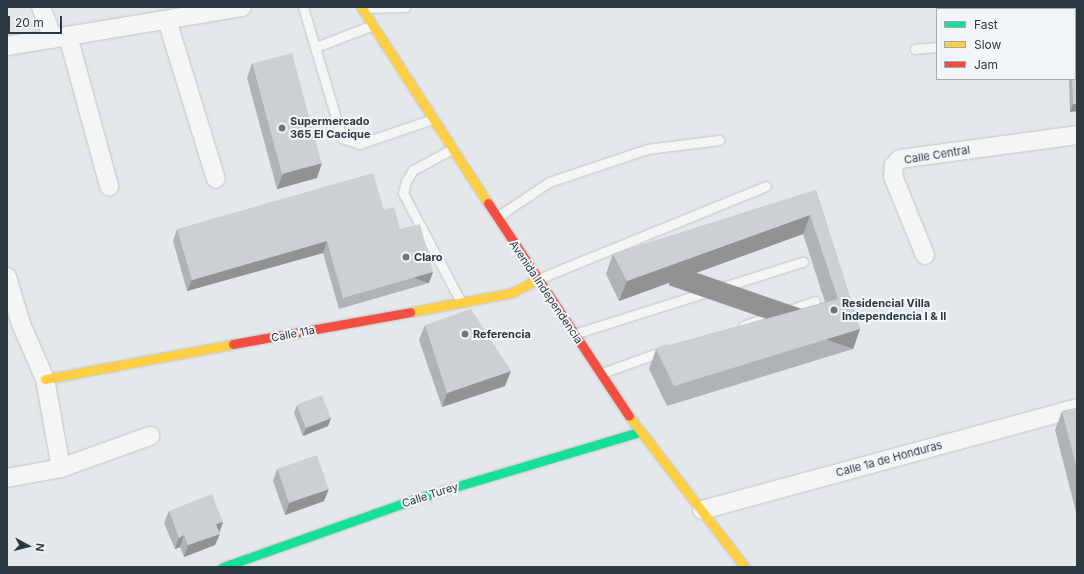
<!DOCTYPE html>
<style>
body{margin:0}
#map{position:relative;width:1084px;height:574px;overflow:hidden;background:#e5e8ea;font-family:Inter,sans-serif}
div>[style]{position:absolute}
.roads{filter:drop-shadow(0 0 1px #c3c6c8) drop-shadow(0 0 1px #c3c6c8)}
.lane>*{height:9px;margin:-4.5px;padding:0 4.5px;transform-origin:4.5px;border-radius:4.5px;background:#f4f6f6}
.street>*{height:18px;margin:-9px;padding:0 9px;transform-origin:9px;border-radius:9px;background:#f4f6f6}
.fast>*{height:9px;margin:-4.5px;padding:0 4.5px;transform-origin:4.5px;border-radius:4.5px;background:#16e098}
.slow>*{height:9px;margin:-4.5px;padding:0 4.5px;transform-origin:4.5px;border-radius:4.5px;background:#ffcf43}
.jam>*{height:9px;margin:-4.5px;padding:0 4.5px;transform-origin:4.5px;border-radius:4.5px;background:#f24e42}
.wall>*{inset:0;background:#b0b3b5}
.shaded-wall>*{inset:0;background:#909293;transform-origin:0 0}
.building>*{inset:0;background:#cdd0d2;transform-origin:0 0}
.dots>*{width:11px;height:11px;translate:-50% -50%;box-sizing:border-box;border:2px solid #f3f6f8;border-radius:50%}
span{translate:-50% -50%;white-space:nowrap;text-align:center;line-height:1.15;-webkit-text-stroke:4px #f3f6f8;paint-order:stroke}
.poi-label{font-size:11px;color:#2c3842;font-weight:700}
.left{translate:0 -50%;text-align:left}
.street-label{font-size:11px;color:#2c3842}
.frame{position:absolute;inset:0;border:8px solid #2c3842;pointer-events:none}
.legend{position:absolute;left:936px;top:8px;width:140px;height:72px;box-sizing:border-box;background:#f3f6f8;border:1px solid #a3aaaf;margin:0;padding:5px 7px;list-style:none;font-size:12px;color:#2c3842}
.legend li{display:flex;align-items:center;gap:8px;height:20px}
.legend b{width:20px;border:1px solid #a3aaaf}
.north{position:absolute;left:8px;top:526px;width:40px;height:40px;-webkit-text-stroke:3px #f3f6f8;paint-order:stroke;rotate:97deg;font-size:11px;font-weight:700;line-height:16px;text-align:center;color:#2c3842}
.north::after{content:'';display:block;margin:auto;width:14px;height:18px;background:#2c3842;clip-path:polygon(50% 0,100% 100%,50% 72%,0 100%)}
.scale{position:absolute;left:8px;top:16px;width:54px;height:18px;box-sizing:border-box;border:2px solid #2c3842;border-top:0;padding-left:5px;font-size:12px;line-height:14px;white-space:nowrap;color:#2c3842;-webkit-text-stroke:3px #f3f6f8;paint-order:stroke}
</style>
<div id="map">
<div class="roads">
<div class="lane">
<div style="left:303px;top:7px;width:137px;rotate:73.4deg"></div>
<div style="left:342px;top:138px;width:18px;rotate:19deg"></div>
<div style="left:359px;top:144px;width:78px;rotate:-18.7deg"></div>
<div style="left:363px;top:8px;width:42px;rotate:-1.4deg"></div>
<div style="left:1075px;top:34px;width:2px"></div>
<div style="left:316px;top:47px;width:61px;rotate:-21.1deg"></div>
<div style="left:915px;top:49px;width:22px;rotate:-5deg"></div>
<div style="left:452px;top:149px;width:44px;rotate:151.7deg"></div>
<div style="left:413px;top:170px;width:13px;rotate:122deg"></div>
<div style="left:406px;top:181px;width:12px;rotate:104deg"></div>
<div style="left:403px;top:193px;width:123px;rotate:62deg"></div>
<div style="left:497px;top:217px;width:63px;rotate:-33.9deg"></div>
<div style="left:549px;top:182px;width:103px;rotate:-18.6deg"></div>
<div style="left:647px;top:149px;width:73px;rotate:-7.1deg"></div>
<div style="left:538px;top:279px;width:246px;rotate:-22.2deg"></div>
<div style="left:743px;top:326px;width:76px;rotate:-19.1deg"></div>
<div style="left:574px;top:334px;width:240px;rotate:-17.5deg"></div>
<div style="left:602px;top:373px;width:68px;rotate:-19.8deg"></div>
</div>
<div class="street">
<div style="left:41px;top:7px;width:34px;rotate:69deg"></div>
<div style="left:167px;top:20px;width:166px;rotate:72.9deg"></div>
<div style="left:68px;top:36px;width:156px;rotate:74.7deg"></div>
<div style="left:7px;top:46px;width:238px;rotate:-9.4deg"></div>
<div style="left:925px;top:255px;width:85px;rotate:-112.1deg"></div>
<div style="left:893px;top:176px;width:11px;rotate:-85deg"></div>
<div style="left:894px;top:165px;width:8px;rotate:-45deg"></div>
<div style="left:900px;top:159px;width:179px;rotate:-7.7deg"></div>
<div style="left:7px;top:277px;width:49px;rotate:73.4deg"></div>
<div style="left:21px;top:324px;width:60px;rotate:66.4deg"></div>
<div style="left:45px;top:379px;width:90px;rotate:79.8deg"></div>
<div style="left:7px;top:478px;width:55px;rotate:-10.5deg"></div>
<div style="left:61px;top:468px;width:95px;rotate:-19.8deg"></div>
<div style="left:702px;top:510px;width:389px;rotate:-15.2deg"></div>
</div>
<div class="fast">
<div style="left:223px;top:567px;width:207px;rotate:-19.5deg"></div>
<div style="left:418px;top:498px;width:232px;rotate:-16.6deg"></div>
</div>
<div class="slow">
<div style="left:361px;top:7px;width:234px;rotate:57.1deg"></div>
<div style="left:410px;top:312px;width:103px;rotate:-10.7deg"></div>
<div style="left:511px;top:293px;width:29px;rotate:-27deg"></div>
<div style="left:45px;top:379px;width:191px;rotate:-10.5deg"></div>
<div style="left:629px;top:416px;width:190px;rotate:52.5deg"></div>
</div>
<div class="jam">
<div style="left:488px;top:203px;width:255px;rotate:56.5deg"></div>
<div style="left:233px;top:344px;width:180px;rotate:-10.2deg"></div>
</div>
</div>
<div class="wall">
<div style="clip-path:polygon(252px 63px,317px 178px,277px 189px,247px 78px)"></div>
<div style="clip-path:polygon(1069px 79px,1075px 79px,1077px 111px,1070px 112px)"></div>
<div style="clip-path:polygon(816px 190px,860px 329px,853px 349px,667px 406px,649px 369px,656px 349px,825px 302px,803px 234px,619px 301px,606px 274px,613px 254px)"></div>
<div style="clip-path:polygon(384px 210px,400px 229px,429px 283px,339px 309px,323px 253px,187px 291px,173px 241px,177px 229px)"></div>
<div style="clip-path:polygon(425px 325px,505px 386px,442px 407px,419px 340px)"></div>
<div style="clip-path:polygon(297px 405px,331px 418px,328px 426px,303px 436px,294px 413px)"></div>
<div style="clip-path:polygon(1077px 408px,1077px 516px,1055px 430px,1062px 411px)"></div>
<div style="clip-path:polygon(277px 469px,324px 501px,285px 515px,273px 481px)"></div>
<div style="clip-path:polygon(169px 511px,223px 522px,215px 545px,184px 557px,180px 547px,175px 549px,164px 523px)"></div>
</div>
<div class="shaded-wall">
<div style="clip-path:polygon(1073px 104px,1077px 104px,1077px 111px,1070px 112px)"></div>
<div style="clip-path:polygon(322px 163px,317px 178px,277px 189px,283px 174px)"></div>
<div style="clip-path:polygon(810px 215px,803px 234px,619px 301px,627px 281px)"></div>
<div style="clip-path:polygon(327px 241px,323px 253px,187px 291px,192px 280px)"></div>
<div style="left:433px;top:272px;width:12px;height:94px;rotate:110deg"></div>
<div style="left:860px;top:329px;width:21px;height:195px;rotate:109deg"></div>
<div style="clip-path:polygon(511px 371px,505px 386px,442px 407px,447px 393px)"></div>
<div style="clip-path:polygon(331px 418px,328px 426px,303px 436px,306px 428px)"></div>
<div style="clip-path:polygon(329px 489px,324px 501px,285px 515px,289px 503px)"></div>
<div style="clip-path:polygon(223px 522px,219px 533px,216px 524px)"></div>
<div style="clip-path:polygon(220px 534px,215px 545px,184px 557px,188px 545px)"></div>
<div style="clip-path:polygon(184px 535px,180px 547px,175px 549px,179px 538px)"></div>
</div>
<div class="building">
<div style="left:292px;top:53px;width:114px;height:41px;rotate:75deg"></div>
<div style="clip-path:polygon(1075px 64px,1077px 64px,1077px 104px,1073px 104px,1072px 79px,1075px 79px)"></div>
<div style="clip-path:polygon(373px 173px,384px 210px,394px 207px,400px 229px,420px 224px,433px 272px,343px 298px,327px 241px,192px 280px,177px 229px)"></div>
<div style="clip-path:polygon(816px 190px,860px 329px,674px 386px,656px 349px,838px 299px,810px 215px,627px 281px,613px 254px)"></div>
<div style="clip-path:polygon(471px 309px,511px 371px,447px 393px,425px 325px)"></div>
<div style="left:322px;top:395px;width:25px;height:27px;rotate:69deg"></div>
<div style="clip-path:polygon(1077px 408px,1077px 469px,1062px 411px)"></div>
<div style="left:317px;top:455px;width:36px;height:42px;rotate:71deg"></div>
<div style="clip-path:polygon(212px 494px,223px 522px,216px 524px,220px 534px,188px 545px,184px 535px,179px 538px,169px 511px)"></div>
</div>
<div class="dots">
<div style="left:282px;top:128px;background:#6d767d"></div>
<div style="left:406px;top:257px;background:#6d767d"></div>
<div style="left:834px;top:310px;background:#6d767d"></div>
<div style="left:465px;top:334px;background:#6d767d"></div>
</div>
<div class="poi-label">
<span class="left" style="left:290px;top:128px">Supermercado<br>365 El Cacique</span>
<span class="left" style="left:414px;top:257px">Claro</span>
<span class="left" style="left:842px;top:310px">Residencial Villa<br>Independencia I &amp; II</span>
<span class="left" style="left:473px;top:334px">Referencia</span>
</div>
<div class="street-label">
<span style="left:937px;top:155px;rotate:-9deg">Calle Central</span>
<span style="left:546px;top:292px;rotate:56deg">Avenida Independencia</span>
<span style="left:293px;top:334px;rotate:-11deg">Calle 11a</span>
<span style="left:889px;top:459px;rotate:-15deg">Calle 1a de Honduras</span>
<span style="left:430px;top:495px;rotate:-18deg">Calle Turey</span>
</div>
<div class="frame"></div>
<ul class="legend">
<li><b style="height:5px;background:#16e098"></b>Fast</li>
<li><b style="height:5px;background:#ffcf43"></b>Slow</li>
<li><b style="height:5px;background:#f24e42"></b>Jam</li>
</ul>
<div class="north">N</div>
<div class="scale">20 m</div>
</div>
